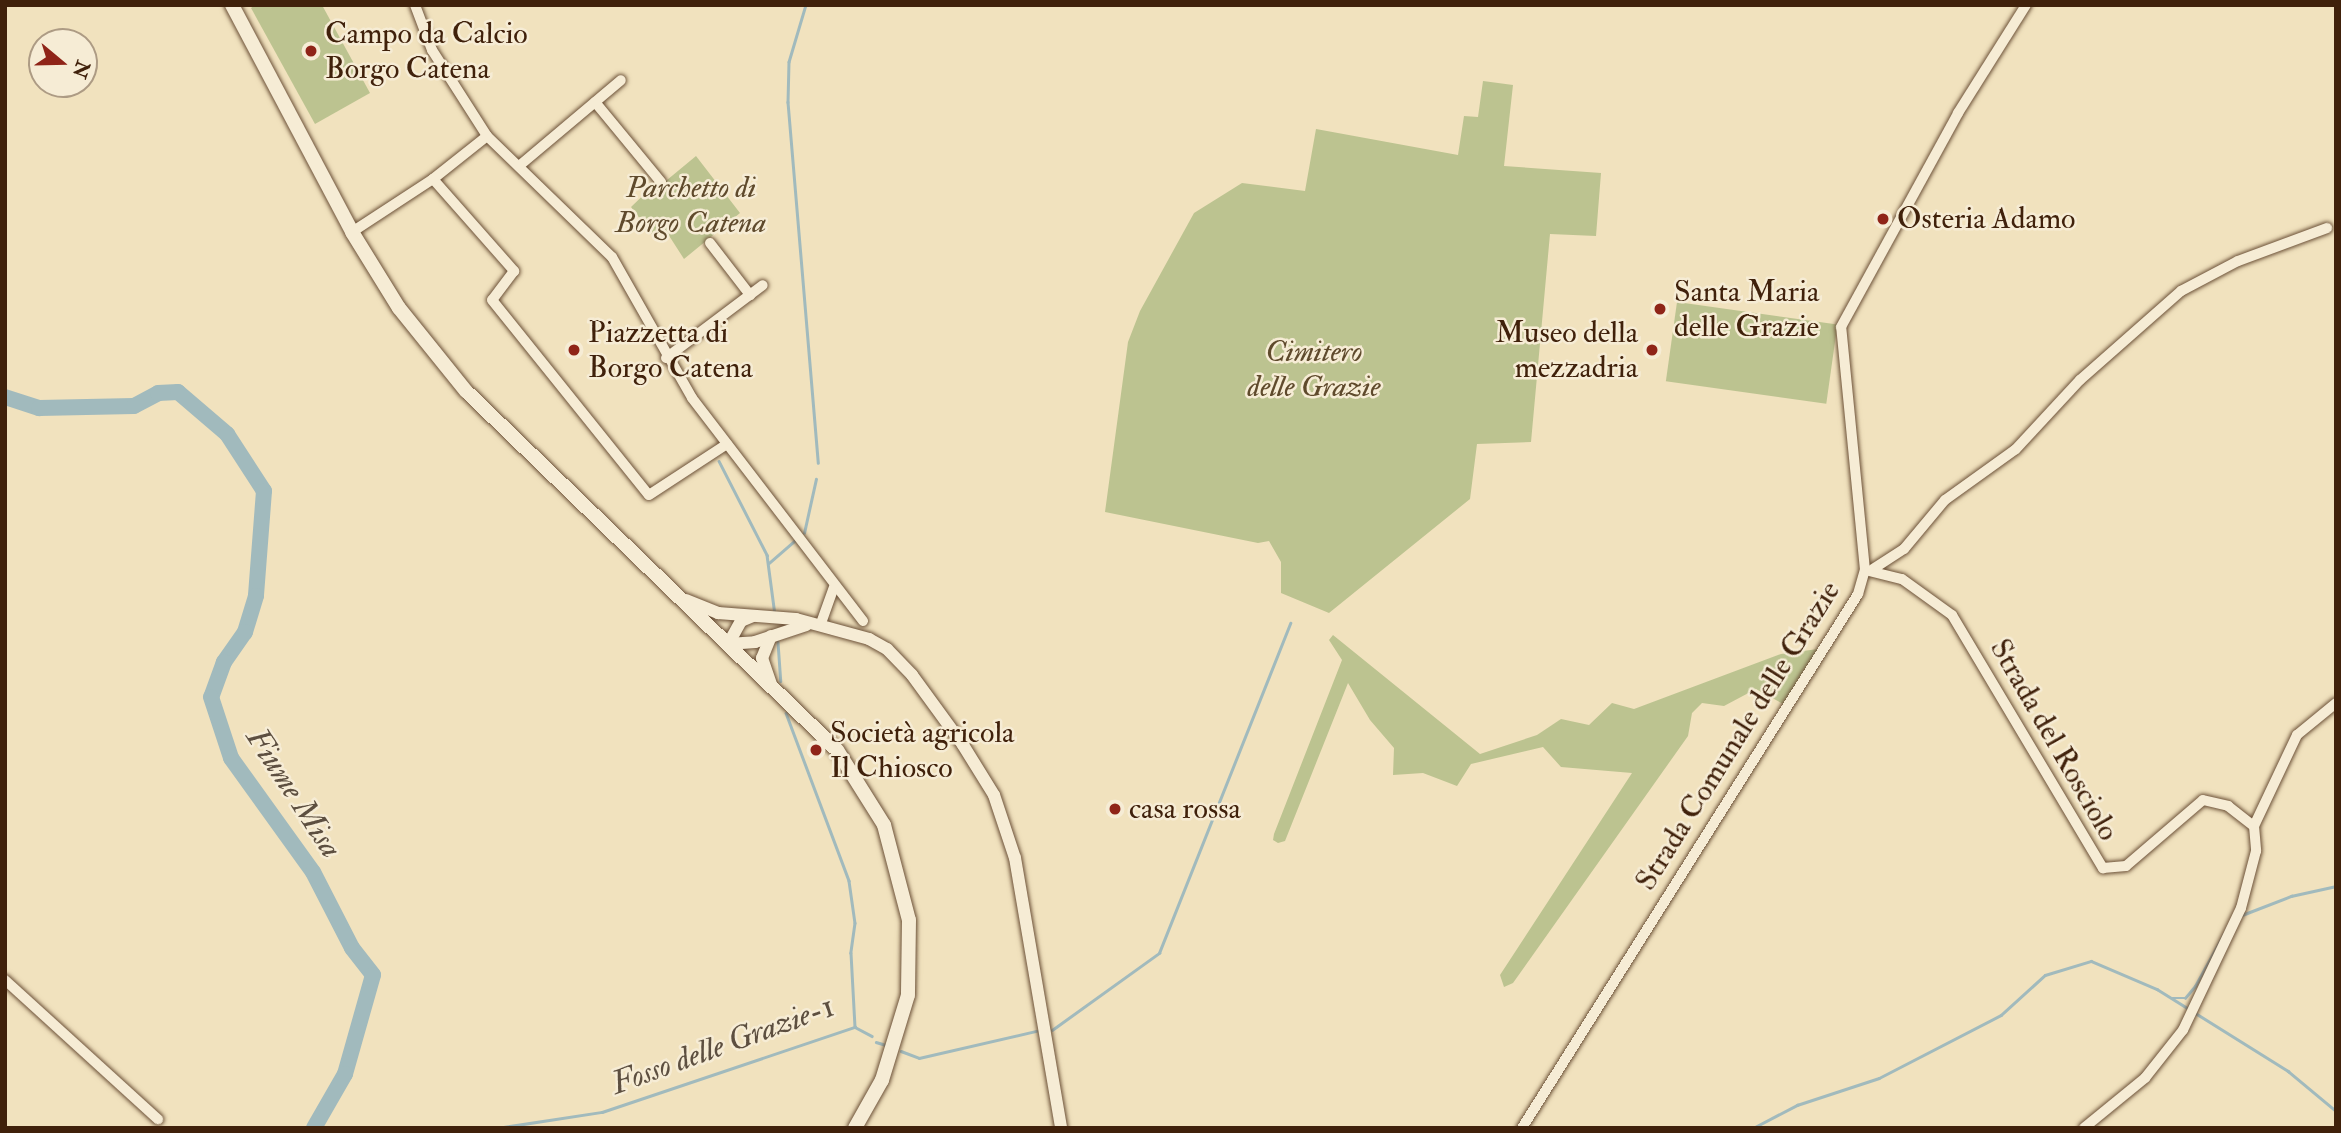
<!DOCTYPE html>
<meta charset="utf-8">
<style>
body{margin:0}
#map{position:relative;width:2341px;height:1133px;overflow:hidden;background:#f1e2be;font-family:"IM FELL Double Pica",serif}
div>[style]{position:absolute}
.green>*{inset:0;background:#bcc390;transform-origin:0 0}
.stream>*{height:2.5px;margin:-1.25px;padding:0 1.25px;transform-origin:1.25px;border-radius:1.25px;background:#a1babd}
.river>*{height:16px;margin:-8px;padding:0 8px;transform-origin:8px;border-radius:8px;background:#a1babd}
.roads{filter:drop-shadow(0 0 2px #6c5138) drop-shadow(0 0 2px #6c5138)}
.minor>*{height:10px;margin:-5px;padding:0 5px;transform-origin:5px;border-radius:5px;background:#f6ecd5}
.tertiary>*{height:12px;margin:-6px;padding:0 6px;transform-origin:6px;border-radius:6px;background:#f6ecd5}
.secondary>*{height:14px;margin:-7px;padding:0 7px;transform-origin:7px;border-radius:7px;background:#f6ecd5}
.dots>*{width:19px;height:19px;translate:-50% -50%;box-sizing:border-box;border:4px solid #f6ecd5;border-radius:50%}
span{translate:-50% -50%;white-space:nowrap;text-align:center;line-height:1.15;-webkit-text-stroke:5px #f6ecd5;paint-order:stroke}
.poi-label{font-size:30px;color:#40210b}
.left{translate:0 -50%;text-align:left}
.right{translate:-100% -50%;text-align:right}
.park-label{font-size:30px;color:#5f4a2c;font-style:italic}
.street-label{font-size:30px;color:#40210b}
.water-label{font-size:32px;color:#5d4f40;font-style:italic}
.frame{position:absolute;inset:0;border:7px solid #40210b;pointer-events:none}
.north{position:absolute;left:28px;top:28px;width:70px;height:70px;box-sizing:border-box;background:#f6ecd5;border:2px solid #ad9b84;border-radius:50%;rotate:109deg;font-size:19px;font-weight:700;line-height:28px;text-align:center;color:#40210b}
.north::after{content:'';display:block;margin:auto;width:24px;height:32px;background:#8f2418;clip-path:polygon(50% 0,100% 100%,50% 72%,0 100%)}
</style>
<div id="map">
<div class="green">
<div style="clip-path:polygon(255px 5px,322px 5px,370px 93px,315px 124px,251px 8px)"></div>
<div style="clip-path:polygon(1483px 81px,1513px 85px,1504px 166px,1601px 173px,1596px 236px,1550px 234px,1531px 442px,1477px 444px,1470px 499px,1329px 613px,1281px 593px,1281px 562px,1269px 541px,1258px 543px,1105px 512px,1128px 342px,1140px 311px,1194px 213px,1242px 183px,1305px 191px,1316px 129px,1458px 155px,1464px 116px,1478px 117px)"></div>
<div style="clip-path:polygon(696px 156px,740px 213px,684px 259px,666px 231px,655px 238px,631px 207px,657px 182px,661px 185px)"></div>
<div style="left:1677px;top:302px;width:162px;height:80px;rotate:8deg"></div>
<div style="clip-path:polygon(1333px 635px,1480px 754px,1537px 735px,1561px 719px,1589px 725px,1612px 703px,1634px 709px,1781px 654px,1818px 649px,1785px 705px,1756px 689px,1724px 706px,1702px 703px,1692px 713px,1688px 736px,1513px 983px,1504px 987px,1500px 975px,1632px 773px,1561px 767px,1543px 747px,1471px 764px,1457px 786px,1423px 773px,1393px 775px,1394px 748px,1370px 720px,1348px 683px,1285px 841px,1278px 843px,1273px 840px,1274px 834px,1342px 660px,1329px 640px)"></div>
</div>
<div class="stream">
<div style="left:806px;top:5px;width:59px;rotate:106.6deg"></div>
<div style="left:789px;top:62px;width:40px;rotate:91.4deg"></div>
<div style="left:788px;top:102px;width:362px;rotate:85.2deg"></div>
<div style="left:719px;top:461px;width:106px;rotate:62.9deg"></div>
<div style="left:767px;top:555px;width:61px;rotate:82.4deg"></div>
<div style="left:804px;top:533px;width:55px;rotate:-77.5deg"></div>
<div style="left:769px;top:563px;width:35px;rotate:-41deg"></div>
<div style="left:778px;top:642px;width:39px;rotate:86deg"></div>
<div style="left:786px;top:713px;width:179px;rotate:69.4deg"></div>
<div style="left:849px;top:881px;width:42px;rotate:81.9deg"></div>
<div style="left:855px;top:923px;width:30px;rotate:98deg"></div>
<div style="left:851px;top:953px;width:74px;rotate:86.9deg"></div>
<div style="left:2242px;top:915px;width:53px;rotate:-21.2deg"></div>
<div style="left:2291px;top:896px;width:46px;rotate:-12.5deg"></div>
<div style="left:2172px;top:998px;width:13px"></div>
<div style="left:2185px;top:998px;width:16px;rotate:-50deg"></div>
<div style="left:2195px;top:986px;width:66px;rotate:-61.1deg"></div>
<div style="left:855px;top:1027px;width:19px;rotate:28deg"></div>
<div style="left:1052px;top:1030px;width:132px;rotate:-35.7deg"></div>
<div style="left:1159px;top:953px;width:355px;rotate:-68.3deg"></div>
<div style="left:876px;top:1042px;width:10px;rotate:17deg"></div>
<div style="left:901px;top:1051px;width:19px;rotate:21deg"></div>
<div style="left:919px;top:1058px;width:120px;rotate:-13deg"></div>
<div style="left:497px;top:1128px;width:106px;rotate:-8.7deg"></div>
<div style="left:602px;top:1112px;width:267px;rotate:-18.6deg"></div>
<div style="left:1753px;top:1128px;width:50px;rotate:-27.6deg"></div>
<div style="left:1797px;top:1105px;width:86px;rotate:-18.2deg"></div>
<div style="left:1879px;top:1078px;width:137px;rotate:-27.3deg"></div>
<div style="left:2001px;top:1015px;width:59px;rotate:-42.3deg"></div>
<div style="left:2045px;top:975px;width:48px;rotate:-16.9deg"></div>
<div style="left:2091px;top:961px;width:72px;rotate:23deg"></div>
<div style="left:2157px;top:989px;width:155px;rotate:32deg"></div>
<div style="left:2288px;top:1071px;width:62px;rotate:39.8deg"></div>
</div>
<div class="river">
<div style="left:5px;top:397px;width:36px;rotate:18deg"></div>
<div style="left:39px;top:408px;width:95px;rotate:-1.2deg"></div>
<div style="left:134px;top:406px;width:27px;rotate:-28deg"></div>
<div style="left:158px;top:393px;width:20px;rotate:-3deg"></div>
<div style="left:178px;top:392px;width:65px;rotate:40.6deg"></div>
<div style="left:227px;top:434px;width:68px;rotate:57deg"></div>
<div style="left:264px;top:491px;width:105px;rotate:94.4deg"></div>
<div style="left:256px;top:596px;width:38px;rotate:107deg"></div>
<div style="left:245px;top:632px;width:37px;rotate:125deg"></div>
<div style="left:224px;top:662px;width:37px;rotate:110deg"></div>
<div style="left:211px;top:697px;width:64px;rotate:71.8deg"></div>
<div style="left:231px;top:758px;width:140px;rotate:54.3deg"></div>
<div style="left:313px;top:872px;width:85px;rotate:62.8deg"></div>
<div style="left:352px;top:948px;width:34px;rotate:52deg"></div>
<div style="left:373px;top:975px;width:103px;rotate:105.8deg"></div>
<div style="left:345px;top:1074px;width:62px;rotate:119.9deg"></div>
</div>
<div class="roads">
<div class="minor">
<div style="left:415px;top:5px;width:48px;rotate:69.3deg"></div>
<div style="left:432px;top:50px;width:102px;rotate:57.4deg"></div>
<div style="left:487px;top:136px;width:174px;rotate:44.1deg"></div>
<div style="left:612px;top:257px;width:162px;rotate:60.4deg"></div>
<div style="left:692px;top:398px;width:281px;rotate:52.5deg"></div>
<div style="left:595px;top:102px;width:104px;rotate:50.5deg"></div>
<div style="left:519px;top:166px;width:133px;rotate:-40.1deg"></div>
<div style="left:433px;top:179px;width:69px;rotate:-38.5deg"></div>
<div style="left:352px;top:232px;width:97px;rotate:-33.2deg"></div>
<div style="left:433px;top:179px;width:123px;rotate:48.6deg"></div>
<div style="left:514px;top:271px;width:36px;rotate:127deg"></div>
<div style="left:492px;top:300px;width:250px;rotate:51.2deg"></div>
<div style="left:649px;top:495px;width:93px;rotate:-33.2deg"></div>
<div style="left:710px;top:243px;width:66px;rotate:52.4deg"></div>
<div style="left:666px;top:358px;width:121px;rotate:-37deg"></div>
<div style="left:1873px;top:569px;width:37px;rotate:-33deg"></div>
<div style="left:1904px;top:549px;width:64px;rotate:-50.1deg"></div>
<div style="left:1945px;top:500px;width:87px;rotate:-35.7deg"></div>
<div style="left:2016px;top:449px;width:94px;rotate:-47.2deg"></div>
<div style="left:2080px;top:380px;width:135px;rotate:-41.4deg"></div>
<div style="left:2181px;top:291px;width:64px;rotate:-27.8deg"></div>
<div style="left:2238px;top:261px;width:95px;rotate:-20.3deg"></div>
<div style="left:1865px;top:570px;width:38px;rotate:14deg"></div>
<div style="left:1902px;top:579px;width:62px;rotate:35.8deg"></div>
<div style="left:1952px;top:615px;width:295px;rotate:59.2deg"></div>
<div style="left:2103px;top:868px;width:23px;rotate:-5deg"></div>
<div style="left:2126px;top:866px;width:101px;rotate:-40.6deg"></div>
<div style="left:2203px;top:800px;width:26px;rotate:13deg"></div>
<div style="left:2228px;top:806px;width:33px;rotate:38deg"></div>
<div style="left:2254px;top:826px;width:25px;rotate:85deg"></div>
<div style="left:2256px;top:851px;width:59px;rotate:104.7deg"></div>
<div style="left:2241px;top:908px;width:135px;rotate:115.4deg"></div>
<div style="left:2183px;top:1030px;width:61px;rotate:128.4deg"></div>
<div style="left:2145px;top:1078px;width:79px;rotate:140.7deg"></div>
<div style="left:820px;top:626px;width:41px;rotate:-70.3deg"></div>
<div style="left:2254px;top:826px;width:101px;rotate:-64.7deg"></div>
<div style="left:2297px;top:735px;width:50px;rotate:-39.4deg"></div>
<div style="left:5px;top:980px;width:207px;rotate:42.3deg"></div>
<div style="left:1522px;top:1128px;width:631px;rotate:-57.82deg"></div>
<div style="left:1858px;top:594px;width:25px;rotate:-74deg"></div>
<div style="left:1865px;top:570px;width:244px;rotate:-95.6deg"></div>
<div style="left:1841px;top:327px;width:244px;rotate:-61.3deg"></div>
<div style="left:1958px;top:113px;width:128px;rotate:-57.8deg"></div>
</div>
<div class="tertiary">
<div style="left:686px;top:600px;width:35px;rotate:22deg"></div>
<div style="left:718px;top:613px;width:78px;rotate:4.4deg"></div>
<div style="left:796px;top:619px;width:76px;rotate:15.3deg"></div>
<div style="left:869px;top:639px;width:21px;rotate:29deg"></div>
<div style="left:887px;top:649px;width:36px;rotate:46deg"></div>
<div style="left:912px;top:675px;width:87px;rotate:53.9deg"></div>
<div style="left:963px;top:745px;width:59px;rotate:58.2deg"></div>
<div style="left:994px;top:795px;width:66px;rotate:71.6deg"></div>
<div style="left:1015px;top:858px;width:274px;rotate:80.3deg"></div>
<div style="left:753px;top:616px;width:13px;rotate:157deg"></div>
<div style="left:741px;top:621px;width:26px;rotate:119deg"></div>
<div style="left:728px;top:644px;width:27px;rotate:-4deg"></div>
<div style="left:755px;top:642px;width:54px;rotate:-18.4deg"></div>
<div style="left:771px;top:636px;width:24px;rotate:112deg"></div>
<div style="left:762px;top:658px;width:28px;rotate:71deg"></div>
</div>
<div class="secondary">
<div style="left:232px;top:5px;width:257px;rotate:62.1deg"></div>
<div style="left:352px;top:232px;width:89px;rotate:58.3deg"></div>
<div style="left:399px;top:308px;width:107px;rotate:51.1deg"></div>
<div style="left:466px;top:391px;width:516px;rotate:44.06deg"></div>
<div style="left:837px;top:750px;width:89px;rotate:57.9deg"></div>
<div style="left:884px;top:825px;width:98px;rotate:75.3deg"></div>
<div style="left:909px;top:920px;width:75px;rotate:90.8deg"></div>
<div style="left:908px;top:995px;width:89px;rotate:107deg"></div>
<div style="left:882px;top:1080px;width:55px;rotate:119.4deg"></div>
</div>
</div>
<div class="dots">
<div style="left:311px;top:51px;background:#8f2418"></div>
<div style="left:1883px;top:219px;background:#8f2418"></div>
<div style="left:1660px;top:309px;background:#8f2418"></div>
<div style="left:574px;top:350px;background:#8f2418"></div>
<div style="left:1652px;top:350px;background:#8f2418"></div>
<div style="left:816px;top:750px;background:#8f2418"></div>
<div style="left:1115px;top:809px;background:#8f2418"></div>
</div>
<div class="poi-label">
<span class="left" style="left:325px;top:51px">Campo da Calcio<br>Borgo Catena</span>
<span class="left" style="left:1897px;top:219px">Osteria Adamo</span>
<span class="left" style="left:1674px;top:309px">Santa Maria<br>delle Grazie</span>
<span class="left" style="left:588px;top:350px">Piazzetta di<br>Borgo Catena</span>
<span class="right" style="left:1638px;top:350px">Museo della<br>mezzadria</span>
<span class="left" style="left:830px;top:750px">Società agricola<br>Il Chiosco</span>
<span class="left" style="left:1129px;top:809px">casa rossa</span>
</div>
<div class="park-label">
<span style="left:691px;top:205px">Parchetto di<br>Borgo Catena</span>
<span style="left:1314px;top:369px">Cimitero<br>delle Grazie</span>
</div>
<div class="street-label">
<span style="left:1738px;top:736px;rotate:-58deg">Strada Comunale delle Grazie</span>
<span style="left:2054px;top:740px;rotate:60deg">Strada del Rosciolo</span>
</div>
<div class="water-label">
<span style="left:294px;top:793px;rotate:57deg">Fiume Misa</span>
<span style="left:723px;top:1045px;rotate:-20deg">Fosso delle Grazie-1</span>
</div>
<div class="frame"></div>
<div class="north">N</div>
</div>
